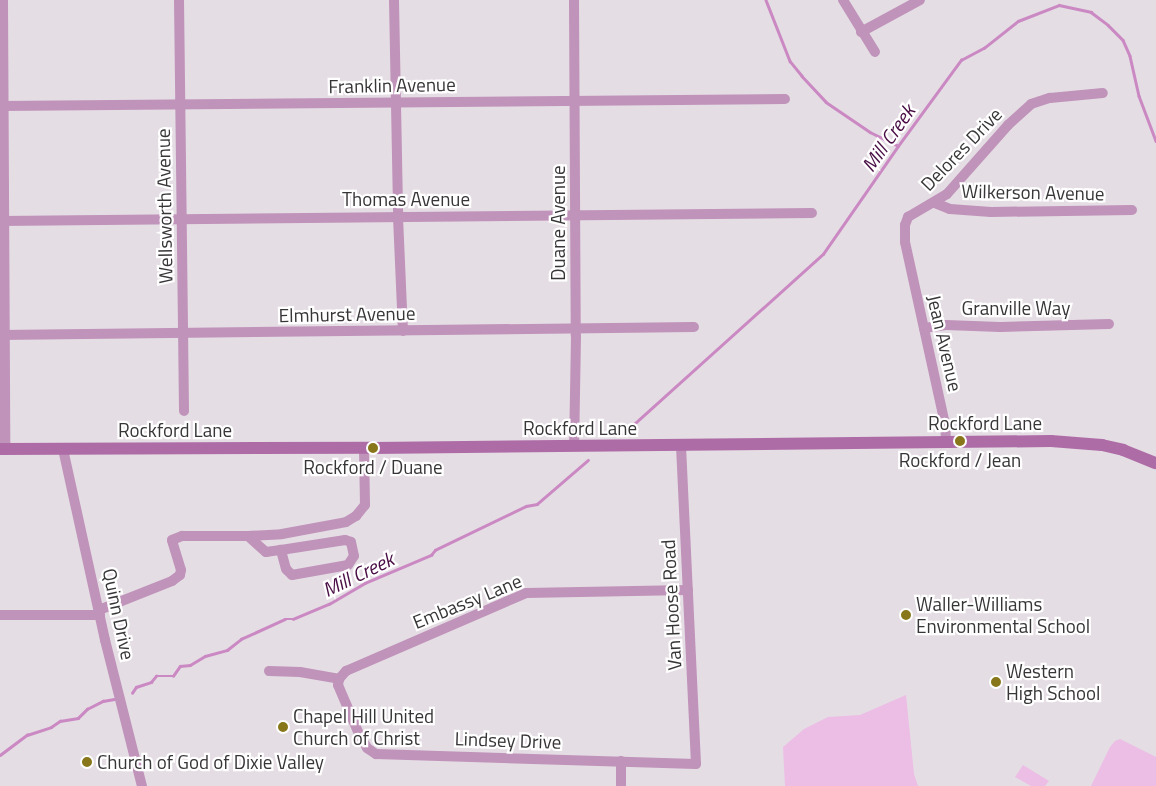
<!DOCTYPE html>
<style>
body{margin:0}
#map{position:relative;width:1156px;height:786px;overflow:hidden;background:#e5dde4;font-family:"Titillium Web",sans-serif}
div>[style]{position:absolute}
.green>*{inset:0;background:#ecbde5}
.stream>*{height:2.5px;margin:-1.25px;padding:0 1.25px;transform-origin:1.25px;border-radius:1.25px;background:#cb89c3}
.minor>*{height:10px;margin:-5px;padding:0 5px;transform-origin:5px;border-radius:5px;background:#c093ba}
.tertiary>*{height:12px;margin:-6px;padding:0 6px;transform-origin:6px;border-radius:6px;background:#c093ba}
.secondary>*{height:12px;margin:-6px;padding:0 6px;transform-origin:6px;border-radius:6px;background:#ae6ca7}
.dots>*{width:14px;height:14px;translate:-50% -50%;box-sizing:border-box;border:2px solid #fff;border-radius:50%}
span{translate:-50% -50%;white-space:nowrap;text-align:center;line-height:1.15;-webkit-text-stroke:4.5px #fff;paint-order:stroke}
.street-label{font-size:19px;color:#383538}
.poi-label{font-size:19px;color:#383538}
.left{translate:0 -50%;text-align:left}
.water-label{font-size:20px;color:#480d44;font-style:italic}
</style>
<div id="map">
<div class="green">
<div style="clip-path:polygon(906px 695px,914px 774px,918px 786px,785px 786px,783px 747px,804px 729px,828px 717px,860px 715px)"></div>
<div style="clip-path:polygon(1120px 739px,1156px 757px,1156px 786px,1091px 786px,1110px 747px,1115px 741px)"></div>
<div style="clip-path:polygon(1023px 765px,1049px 781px,1045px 786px,1031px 786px,1015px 777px)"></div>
</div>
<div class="stream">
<div style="left:766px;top:0;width:66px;rotate:68.5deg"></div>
<div style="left:790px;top:61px;width:19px;rotate:51deg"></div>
<div style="left:802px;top:76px;width:35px;rotate:47deg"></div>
<div style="left:826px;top:102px;width:53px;rotate:34.3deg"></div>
<div style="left:870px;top:132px;width:30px;rotate:26deg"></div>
<div style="left:623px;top:434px;width:269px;rotate:-42deg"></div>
<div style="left:823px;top:254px;width:131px;rotate:-55.2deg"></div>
<div style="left:898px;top:146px;width:107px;rotate:-53.8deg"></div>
<div style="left:961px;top:60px;width:26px;rotate:-28deg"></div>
<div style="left:984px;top:48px;width:43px;rotate:-38.5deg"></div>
<div style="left:1018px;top:21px;width:44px;rotate:-21.3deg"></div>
<div style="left:1059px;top:5px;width:33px;rotate:12deg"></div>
<div style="left:1091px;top:12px;width:21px;rotate:37deg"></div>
<div style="left:1108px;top:25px;width:21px;rotate:45deg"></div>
<div style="left:1123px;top:40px;width:17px;rotate:66deg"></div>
<div style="left:1130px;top:56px;width:41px;rotate:77.3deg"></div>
<div style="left:1139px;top:96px;width:48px;rotate:69.3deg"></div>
<div style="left:132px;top:693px;width:7px;rotate:-56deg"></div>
<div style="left:136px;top:687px;width:16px;rotate:-18deg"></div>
<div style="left:151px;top:682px;width:8px;rotate:-50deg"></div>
<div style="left:156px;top:676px;width:17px"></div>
<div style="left:173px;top:676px;width:12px;rotate:-55deg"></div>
<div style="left:180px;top:666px;width:10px;rotate:-6deg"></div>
<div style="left:190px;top:665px;width:17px;rotate:-31deg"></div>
<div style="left:205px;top:656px;width:23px;rotate:-15deg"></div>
<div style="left:227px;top:650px;width:18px;rotate:-38deg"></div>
<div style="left:241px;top:639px;width:48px;rotate:-24.4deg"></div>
<div style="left:285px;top:619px;width:8px"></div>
<div style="left:293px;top:619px;width:39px;rotate:-23deg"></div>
<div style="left:329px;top:604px;width:42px;rotate:-30.3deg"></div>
<div style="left:365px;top:583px;width:72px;rotate:-23deg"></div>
<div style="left:431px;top:555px;width:6px;rotate:-51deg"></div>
<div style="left:435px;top:550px;width:101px;rotate:-25.8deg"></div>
<div style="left:526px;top:506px;width:11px;rotate:-10deg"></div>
<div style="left:537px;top:504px;width:67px;rotate:-40.8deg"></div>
<div style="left:0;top:755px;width:34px;rotate:-37deg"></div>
<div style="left:27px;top:735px;width:25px;rotate:-18deg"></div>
<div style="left:51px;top:727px;width:11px;rotate:-34deg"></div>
<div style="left:60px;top:721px;width:18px;rotate:-9deg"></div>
<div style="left:78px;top:718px;width:13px;rotate:-45deg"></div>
<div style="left:87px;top:709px;width:18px;rotate:-27deg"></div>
<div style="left:103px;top:701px;width:11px;rotate:-10deg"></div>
</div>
<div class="minor">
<div style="left:179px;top:0;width:411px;rotate:89.3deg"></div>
<div style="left:394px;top:0;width:217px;rotate:88.9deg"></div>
<div style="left:398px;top:217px;width:114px;rotate:87.5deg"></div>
<div style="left:574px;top:0;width:336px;rotate:89.7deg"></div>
<div style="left:576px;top:336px;width:110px;rotate:91deg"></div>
<div style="left:843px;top:0;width:61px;rotate:58.4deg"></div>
<div style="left:861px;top:32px;width:67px;rotate:-28.5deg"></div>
<div style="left:0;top:106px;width:785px;rotate:-0.51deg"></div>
<div style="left:935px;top:203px;width:16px;rotate:22deg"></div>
<div style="left:950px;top:209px;width:41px;rotate:4.2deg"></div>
<div style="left:991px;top:212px;width:141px;rotate:-0.8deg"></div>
<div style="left:0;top:221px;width:812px;rotate:-0.56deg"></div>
<div style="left:924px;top:328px;width:22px;rotate:-8deg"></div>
<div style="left:946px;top:325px;width:54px;rotate:2.1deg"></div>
<div style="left:1000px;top:327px;width:109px;rotate:-1.6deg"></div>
<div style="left:0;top:335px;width:694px;rotate:-0.66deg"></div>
<div style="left:946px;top:441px;width:17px;rotate:-93deg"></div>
<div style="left:945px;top:424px;width:186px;rotate:-102.4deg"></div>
<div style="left:905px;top:242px;width:17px;rotate:-90deg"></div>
<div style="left:905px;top:225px;width:9px;rotate:-69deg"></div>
<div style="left:908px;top:217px;width:45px;rotate:-30.5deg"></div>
<div style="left:947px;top:194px;width:92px;rotate:-48.5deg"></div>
<div style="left:1008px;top:125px;width:31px;rotate:-42deg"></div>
<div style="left:1031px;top:104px;width:20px;rotate:-18deg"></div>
<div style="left:1050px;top:98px;width:53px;rotate:-5.4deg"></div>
<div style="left:63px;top:449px;width:196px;rotate:77.6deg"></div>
<div style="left:105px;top:640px;width:151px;rotate:75.8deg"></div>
<div style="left:248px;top:536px;width:34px;rotate:-3deg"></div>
<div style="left:282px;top:534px;width:65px;rotate:-10.6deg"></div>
<div style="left:346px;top:522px;width:12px;rotate:-31deg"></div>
<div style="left:356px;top:516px;width:14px;rotate:-51deg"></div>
<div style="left:365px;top:505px;width:57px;rotate:-91deg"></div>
<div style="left:99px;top:610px;width:79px;rotate:-21.7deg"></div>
<div style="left:172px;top:581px;width:10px;rotate:-37deg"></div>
<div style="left:180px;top:575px;width:5px;rotate:-79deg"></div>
<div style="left:181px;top:570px;width:31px;rotate:-107deg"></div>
<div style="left:172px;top:540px;width:11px;rotate:-22deg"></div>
<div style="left:182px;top:536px;width:66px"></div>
<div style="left:248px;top:536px;width:24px;rotate:42deg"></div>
<div style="left:266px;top:552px;width:15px;rotate:-8deg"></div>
<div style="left:281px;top:550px;width:65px;rotate:-8.9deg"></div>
<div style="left:345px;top:540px;width:6px;rotate:18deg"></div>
<div style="left:351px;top:542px;width:14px;rotate:78deg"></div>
<div style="left:354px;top:556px;width:11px;rotate:124deg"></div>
<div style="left:348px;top:565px;width:57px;rotate:169.9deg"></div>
<div style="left:292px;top:575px;width:8px;rotate:-135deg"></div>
<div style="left:286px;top:569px;width:20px;rotate:-105deg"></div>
<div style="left:0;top:615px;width:100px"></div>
<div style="left:269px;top:671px;width:31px;rotate:2deg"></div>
<div style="left:300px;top:672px;width:40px;rotate:10deg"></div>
<div style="left:339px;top:679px;width:6px;rotate:99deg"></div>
<div style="left:338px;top:685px;width:53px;rotate:66.8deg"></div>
<div style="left:359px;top:734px;width:16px;rotate:60deg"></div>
<div style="left:367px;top:748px;width:11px;rotate:34deg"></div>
<div style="left:376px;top:754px;width:320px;rotate:1.8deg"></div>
<div style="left:696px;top:764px;width:319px;rotate:-92.7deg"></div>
<div style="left:339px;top:679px;width:11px;rotate:-49deg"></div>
<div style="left:346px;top:671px;width:196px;rotate:-23.4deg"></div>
<div style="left:526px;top:593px;width:162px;rotate:-1.1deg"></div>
<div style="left:621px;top:786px;width:25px;rotate:-90deg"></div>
</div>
<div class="tertiary">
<div style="left:2px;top:0;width:449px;rotate:89.7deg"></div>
</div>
<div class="secondary">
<div style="left:0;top:449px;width:373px;rotate:-0.2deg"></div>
<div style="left:373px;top:448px;width:678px;rotate:-0.59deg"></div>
<div style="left:1051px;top:441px;width:51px;rotate:4.5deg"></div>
<div style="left:1102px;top:445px;width:22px;rotate:13deg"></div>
<div style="left:1123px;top:450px;width:35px;rotate:22deg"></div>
</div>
<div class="dots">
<div style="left:960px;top:441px;background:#88761a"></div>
<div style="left:373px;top:448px;background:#88761a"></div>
<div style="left:906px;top:615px;background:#88761a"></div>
<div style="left:996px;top:682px;background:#88761a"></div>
<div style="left:283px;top:727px;background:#88761a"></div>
<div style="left:87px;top:762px;background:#88761a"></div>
</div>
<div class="street-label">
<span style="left:392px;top:85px;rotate:-1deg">Franklin Avenue</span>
<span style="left:961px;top:149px;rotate:-46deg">Delores Drive</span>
<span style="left:1033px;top:192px;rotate:1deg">Wilkerson Avenue</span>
<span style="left:406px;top:199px">Thomas Avenue</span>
<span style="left:164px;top:206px;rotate:-91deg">Wellsworth Avenue</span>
<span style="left:558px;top:223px;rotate:-90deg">Duane Avenue</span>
<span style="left:1016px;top:308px">Granville Way</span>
<span style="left:347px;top:314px;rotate:-1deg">Elmhurst Avenue</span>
<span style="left:945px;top:343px;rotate:77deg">Jean Avenue</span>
<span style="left:985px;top:423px">Rockford Lane</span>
<span style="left:580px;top:428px">Rockford Lane</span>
<span style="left:175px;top:430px">Rockford Lane</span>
<span style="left:467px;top:601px;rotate:-22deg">Embassy Lane</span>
<span style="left:671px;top:605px;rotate:-93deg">Van Hoose Road</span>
<span style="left:119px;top:614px;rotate:78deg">Quinn Drive</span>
<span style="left:508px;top:740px;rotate:2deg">Lindsey Drive</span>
</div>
<div class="poi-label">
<span style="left:960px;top:460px">Rockford / Jean</span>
<span style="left:373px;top:467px">Rockford / Duane</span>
<span class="left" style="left:916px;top:615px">Waller-Williams<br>Environmental School</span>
<span class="left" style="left:1006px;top:682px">Western<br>High School</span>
<span class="left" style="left:293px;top:727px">Chapel Hill United<br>Church of Christ</span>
<span class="left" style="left:97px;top:762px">Church of God of Dixie Valley</span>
</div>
<div class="water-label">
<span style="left:888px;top:138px;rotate:-55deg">Mill Creek</span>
<span style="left:358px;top:574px;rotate:-26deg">Mill Creek</span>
</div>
</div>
